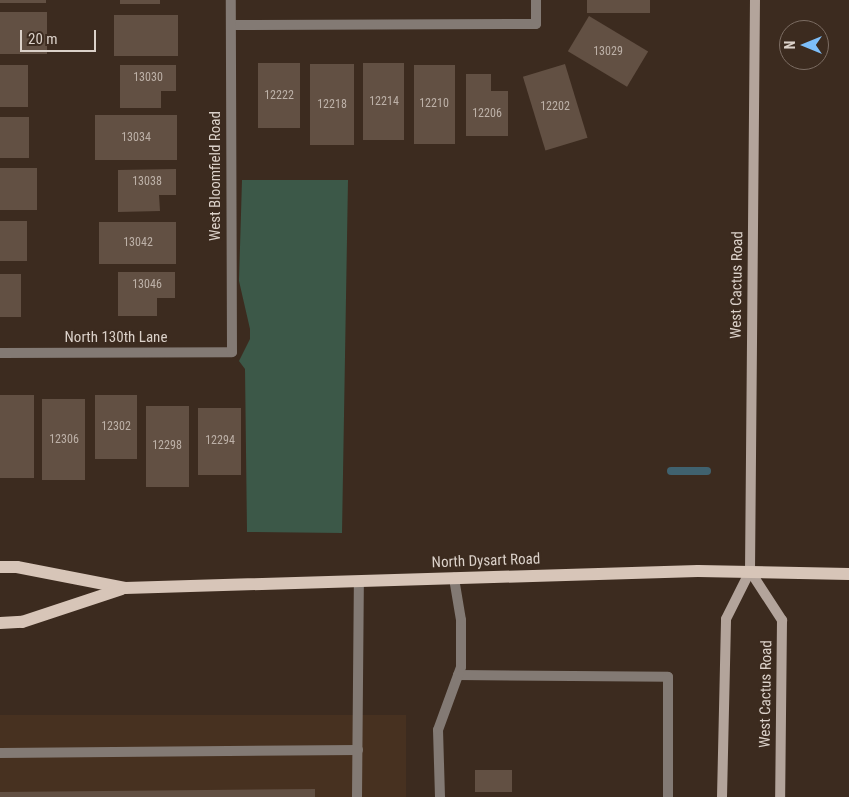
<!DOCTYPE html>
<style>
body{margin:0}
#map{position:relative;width:849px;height:797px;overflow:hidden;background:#3c2b1f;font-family:"Roboto Condensed",sans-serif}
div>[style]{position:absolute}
.built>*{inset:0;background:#473120;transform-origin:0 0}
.green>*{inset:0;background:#3c5848}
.stream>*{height:8px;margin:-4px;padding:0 4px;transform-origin:4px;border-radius:4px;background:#40626f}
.building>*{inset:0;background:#625043;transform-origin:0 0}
.lane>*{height:10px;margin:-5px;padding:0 5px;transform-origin:5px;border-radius:5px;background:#837a74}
.street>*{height:10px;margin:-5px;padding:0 5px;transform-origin:5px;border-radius:5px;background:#837a74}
.secondary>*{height:10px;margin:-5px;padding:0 5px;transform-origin:5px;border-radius:5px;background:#b3a49b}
.primary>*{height:12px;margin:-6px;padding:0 6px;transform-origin:6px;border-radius:6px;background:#d7c5b8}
span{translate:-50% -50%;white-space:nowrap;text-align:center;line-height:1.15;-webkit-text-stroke:4px #3c2b1f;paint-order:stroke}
.number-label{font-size:12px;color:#bdb1a8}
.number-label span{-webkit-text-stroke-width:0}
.street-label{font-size:15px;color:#dbd1c9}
.north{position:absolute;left:779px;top:20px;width:50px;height:50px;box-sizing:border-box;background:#3c2b1f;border:1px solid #7c6d63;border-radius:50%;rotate:270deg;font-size:14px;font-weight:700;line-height:20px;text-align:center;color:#dbd1c9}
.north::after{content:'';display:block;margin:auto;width:18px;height:22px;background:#7dbef9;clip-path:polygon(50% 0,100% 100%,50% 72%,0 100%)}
.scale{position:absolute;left:20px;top:30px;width:76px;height:22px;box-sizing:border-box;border:2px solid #dbd1c9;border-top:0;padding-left:6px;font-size:15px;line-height:18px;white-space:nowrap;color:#dbd1c9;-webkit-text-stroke:4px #3c2b1f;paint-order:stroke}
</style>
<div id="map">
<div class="built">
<div style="left:0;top:715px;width:406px;height:82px"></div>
</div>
<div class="green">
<div style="clip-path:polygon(242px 180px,348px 180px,342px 533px,247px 532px,245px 369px,239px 361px,250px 339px,250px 329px,239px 281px)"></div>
</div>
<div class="stream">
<div style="left:671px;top:471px;width:36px"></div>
</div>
<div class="building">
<div style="left:0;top:0;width:46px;height:3px"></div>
<div style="left:120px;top:0;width:40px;height:4px"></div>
<div style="left:587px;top:0;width:63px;height:13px"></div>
<div style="left:0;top:12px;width:47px;height:42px"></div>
<div style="left:114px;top:15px;width:64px;height:41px"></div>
<div style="left:589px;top:16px;width:69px;height:41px;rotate:31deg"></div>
<div style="left:258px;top:63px;width:42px;height:65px"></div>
<div style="left:363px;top:63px;width:41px;height:77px"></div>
<div style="left:310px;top:64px;width:44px;height:81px"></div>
<div style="left:565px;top:64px;width:77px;height:44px;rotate:73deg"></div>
<div style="left:0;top:65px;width:28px;height:42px"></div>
<div style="clip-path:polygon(120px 65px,176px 65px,176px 91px,161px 91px,161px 108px,120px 108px)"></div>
<div style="left:414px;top:65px;width:41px;height:79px"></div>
<div style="clip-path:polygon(466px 74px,491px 74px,491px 91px,508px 91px,508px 136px,466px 136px)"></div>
<div style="left:95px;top:115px;width:82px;height:45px"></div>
<div style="left:0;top:117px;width:29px;height:41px"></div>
<div style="left:0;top:168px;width:37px;height:42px"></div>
<div style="clip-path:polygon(176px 169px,176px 195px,159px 195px,160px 211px,118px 212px,118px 170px)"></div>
<div style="left:0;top:221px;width:27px;height:40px"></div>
<div style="left:99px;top:222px;width:77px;height:42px"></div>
<div style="clip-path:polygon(118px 272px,175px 272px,175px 298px,157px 298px,157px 316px,118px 316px)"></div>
<div style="left:0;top:274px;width:21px;height:43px"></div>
<div style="left:0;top:395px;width:34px;height:83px"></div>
<div style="left:95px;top:395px;width:42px;height:64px"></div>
<div style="left:42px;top:399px;width:43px;height:81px"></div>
<div style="left:146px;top:406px;width:43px;height:81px"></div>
<div style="left:198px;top:408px;width:43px;height:67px"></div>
<div style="left:475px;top:770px;width:37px;height:22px"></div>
<div style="clip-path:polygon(315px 789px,315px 797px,0 797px,0 792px)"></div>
</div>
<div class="lane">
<div style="left:458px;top:675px;width:210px;rotate:0.5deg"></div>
<div style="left:668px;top:677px;width:120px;rotate:90deg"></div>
<div style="left:0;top:753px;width:358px;rotate:-0.5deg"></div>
<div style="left:357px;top:797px;width:216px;rotate:-89.5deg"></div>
<div style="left:440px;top:797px;width:67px;rotate:-91.7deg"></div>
<div style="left:438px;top:730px;width:67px;rotate:-69.9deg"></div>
<div style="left:461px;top:667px;width:47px;rotate:-90deg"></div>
<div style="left:461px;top:620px;width:43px;rotate:-99.5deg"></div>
</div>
<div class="street">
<div style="left:231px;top:25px;width:305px;rotate:-0.2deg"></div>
<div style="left:536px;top:24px;width:24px;rotate:-90deg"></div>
<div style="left:0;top:353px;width:232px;rotate:-0.2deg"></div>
<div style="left:232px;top:352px;width:352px;rotate:-90.2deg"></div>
</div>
<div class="secondary">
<div style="left:750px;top:571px;width:59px;rotate:56.9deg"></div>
<div style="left:782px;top:620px;width:177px;rotate:90.6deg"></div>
<div style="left:722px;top:797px;width:178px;rotate:-88.7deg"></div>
<div style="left:726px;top:619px;width:54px;rotate:-63.4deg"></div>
<div style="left:750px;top:571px;width:571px;rotate:-89.5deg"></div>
</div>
<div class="primary">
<div style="left:0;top:567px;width:17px"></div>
<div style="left:17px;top:567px;width:110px;rotate:11deg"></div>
<div style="left:125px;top:588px;width:573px;rotate:-1.7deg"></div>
<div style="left:698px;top:571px;width:151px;rotate:1.1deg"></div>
<div style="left:0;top:623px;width:22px;rotate:-3deg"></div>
<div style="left:22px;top:622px;width:105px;rotate:-18.3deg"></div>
</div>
<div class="number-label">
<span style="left:608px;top:52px">13029</span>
<span style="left:148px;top:78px">13030</span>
<span style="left:279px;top:96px">12222</span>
<span style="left:384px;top:102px">12214</span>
<span style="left:434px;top:104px">12210</span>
<span style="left:332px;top:105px">12218</span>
<span style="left:555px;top:107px">12202</span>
<span style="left:487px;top:114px">12206</span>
<span style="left:136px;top:138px">13034</span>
<span style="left:147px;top:182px">13038</span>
<span style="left:138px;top:243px">13042</span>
<span style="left:147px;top:285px">13046</span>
<span style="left:116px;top:427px">12302</span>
<span style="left:64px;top:440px">12306</span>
<span style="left:220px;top:441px">12294</span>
<span style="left:167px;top:446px">12298</span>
</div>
<div class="street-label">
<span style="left:216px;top:176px;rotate:-90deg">West Bloomfield Road</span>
<span style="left:737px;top:285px;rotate:-89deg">West Cactus Road</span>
<span style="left:116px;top:338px">North 130th Lane</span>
<span style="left:486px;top:561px;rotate:-2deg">North Dysart Road</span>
<span style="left:766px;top:694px;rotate:-89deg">West Cactus Road</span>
</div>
<div class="north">N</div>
<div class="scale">20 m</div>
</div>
